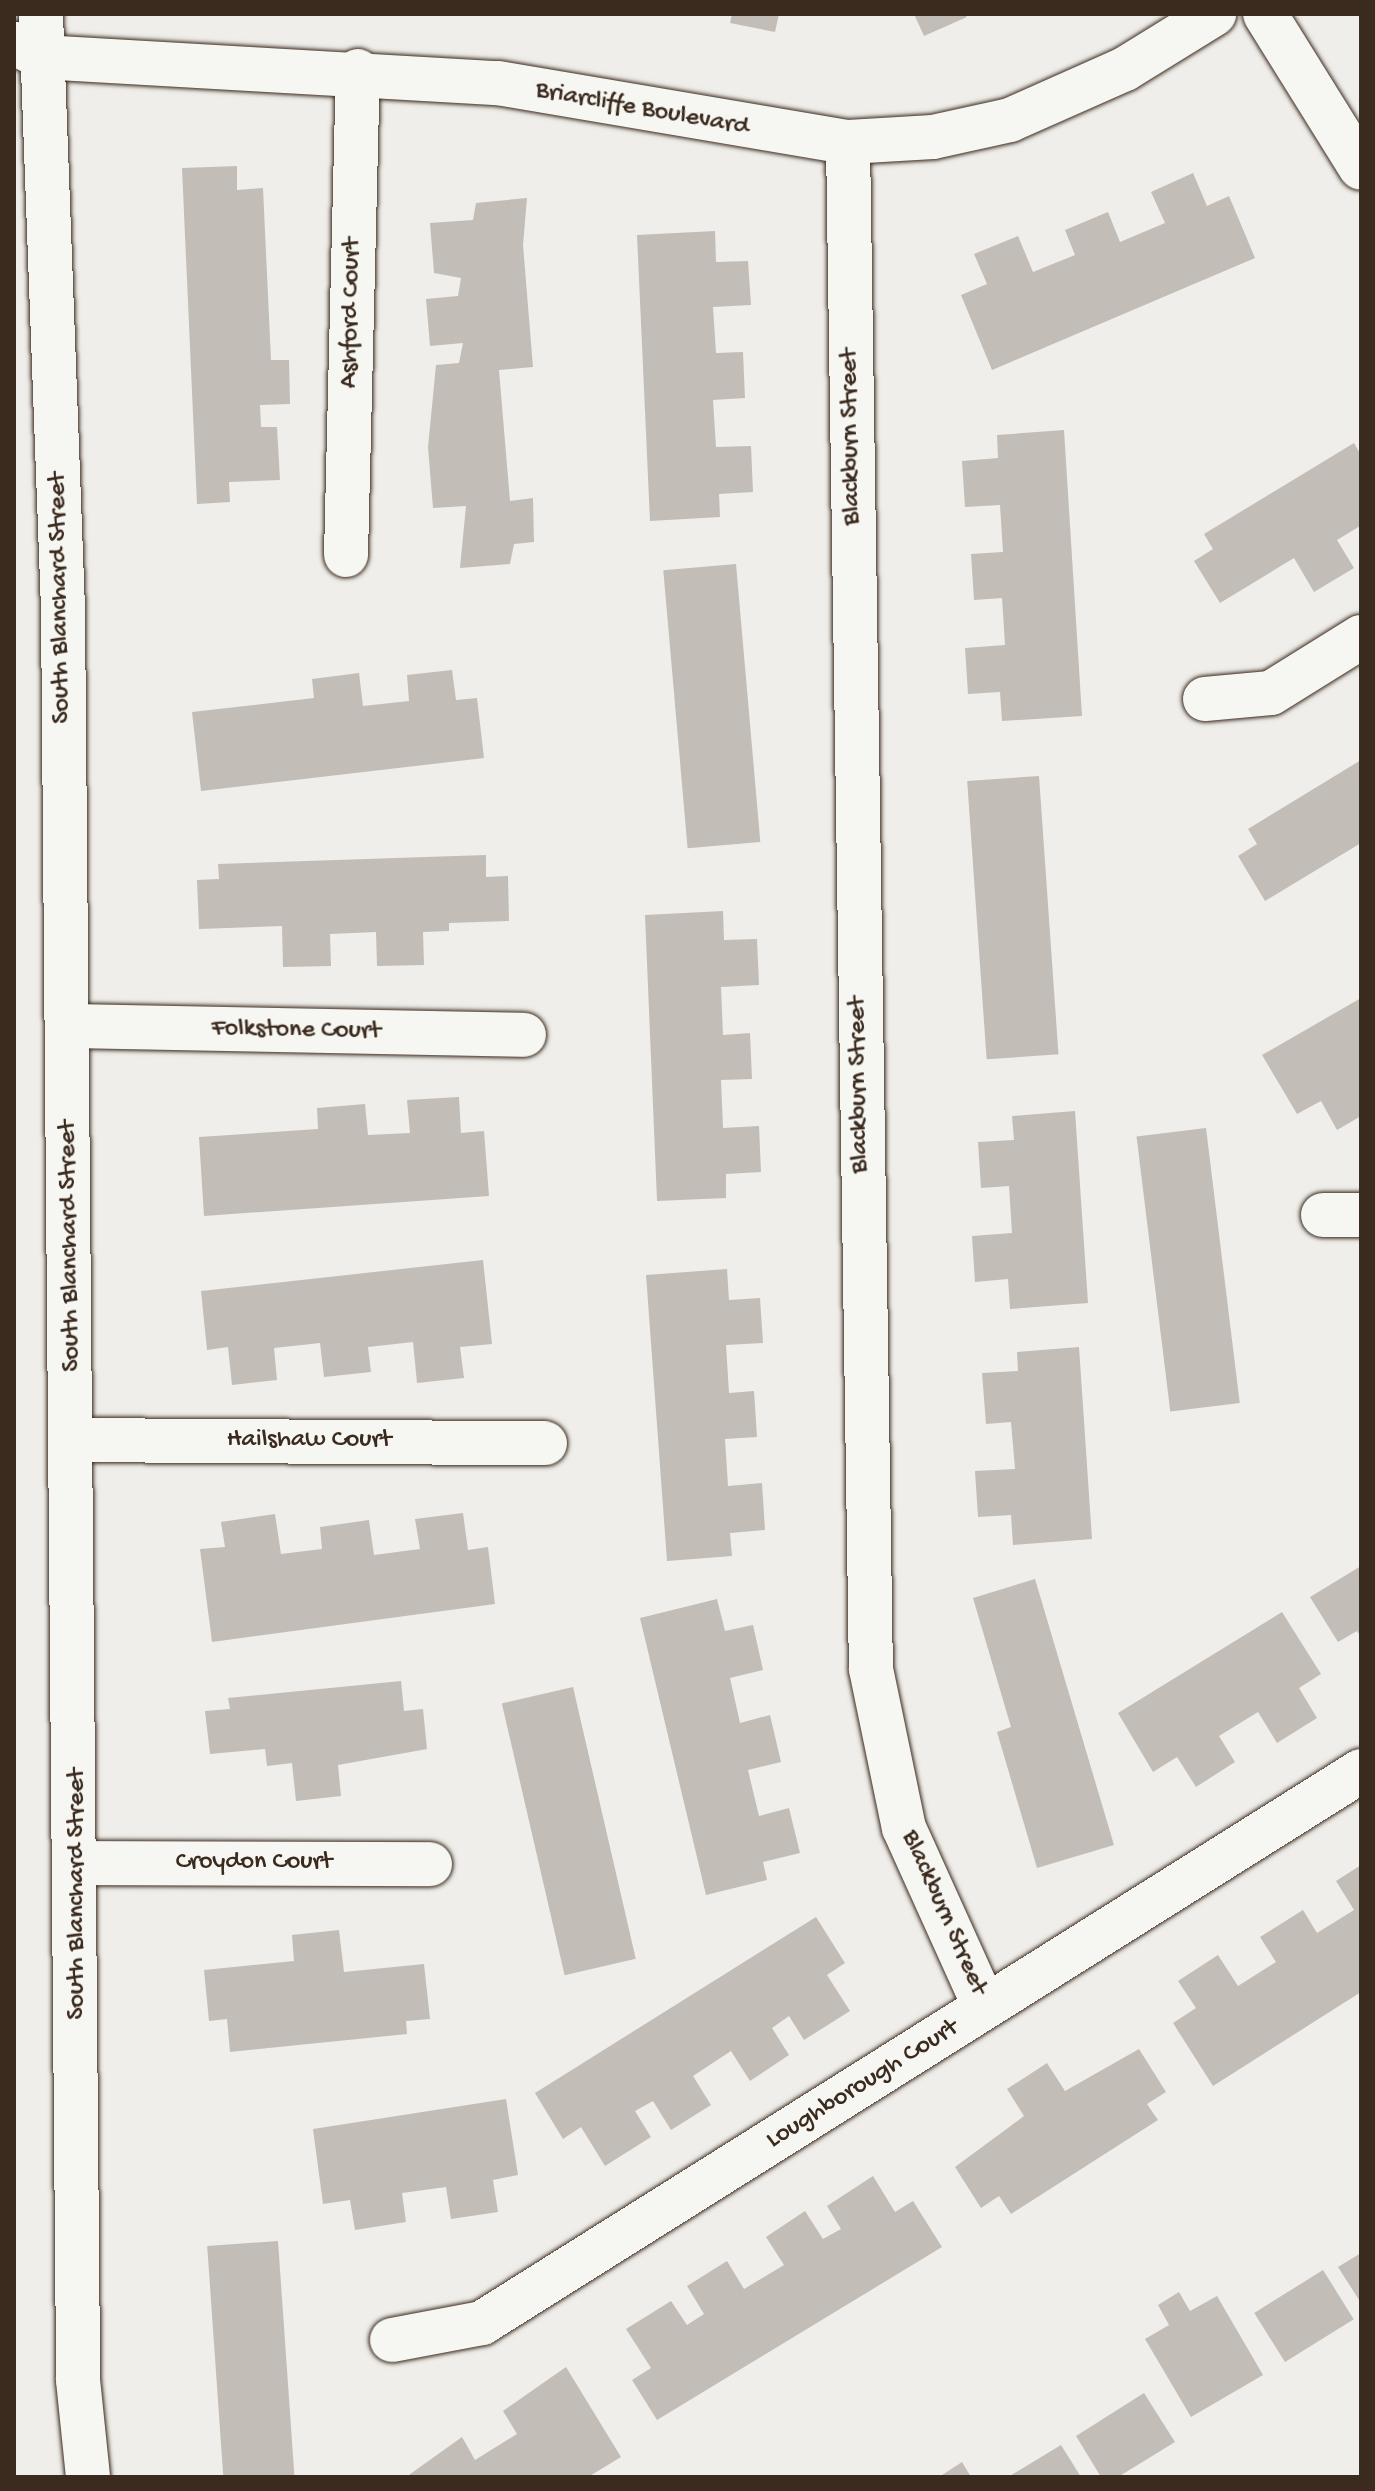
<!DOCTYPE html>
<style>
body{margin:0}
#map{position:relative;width:1375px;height:2491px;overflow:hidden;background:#efeeea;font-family:"Gochi Hand",sans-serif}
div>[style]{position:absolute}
.building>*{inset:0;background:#c2bdb7;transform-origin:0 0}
.roads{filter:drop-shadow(0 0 2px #3b2a1e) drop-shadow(0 0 2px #3b2a1e)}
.minor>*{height:44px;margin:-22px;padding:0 22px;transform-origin:22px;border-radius:22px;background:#f6f6f2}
span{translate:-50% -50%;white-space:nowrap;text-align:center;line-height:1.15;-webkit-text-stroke:7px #f6f6f2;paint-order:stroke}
.street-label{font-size:26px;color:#3b2a1e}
.frame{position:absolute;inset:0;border:16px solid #3b2a1e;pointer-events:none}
</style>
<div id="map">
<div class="building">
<div style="clip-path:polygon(732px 14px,779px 14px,775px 32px,730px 23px)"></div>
<div style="clip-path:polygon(914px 14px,965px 14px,967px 17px,924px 36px)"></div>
<div style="clip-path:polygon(237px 166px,237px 190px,263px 188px,271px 360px,289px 360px,290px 404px,260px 405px,261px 427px,277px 427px,280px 480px,229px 482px,230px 502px,197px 504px,182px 168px)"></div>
<div style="clip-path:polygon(1193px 173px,1207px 206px,1229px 196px,1255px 258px,992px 370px,961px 295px,987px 284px,974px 254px,1018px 236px,1033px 272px,1075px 255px,1065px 230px,1108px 212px,1120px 242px,1165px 223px,1151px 192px)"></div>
<div style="clip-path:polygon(527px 198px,523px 245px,533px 367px,499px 370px,510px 501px,533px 498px,534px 542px,514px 544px,510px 564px,460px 568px,466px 506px,433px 508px,428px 447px,436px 365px,459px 363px,463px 343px,430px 346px,426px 299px,458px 296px,461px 278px,434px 273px,430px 223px,473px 220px,476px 203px)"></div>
<div style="clip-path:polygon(715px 231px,716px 262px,748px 261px,751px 305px,713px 307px,716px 353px,743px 352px,745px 398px,713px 400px,716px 447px,751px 446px,753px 492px,719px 494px,720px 517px,650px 521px,637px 235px)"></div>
<div style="clip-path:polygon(1064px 430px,1082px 716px,1002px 721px,1000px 692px,968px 694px,965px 648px,1005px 645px,1002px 598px,974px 600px,971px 554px,1003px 552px,1000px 505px,965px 507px,962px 461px,998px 458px,997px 435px)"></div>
<div style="clip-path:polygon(1354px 443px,1361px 455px,1360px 526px,1337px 540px,1354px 568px,1314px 592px,1294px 558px,1220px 603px,1194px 561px,1213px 549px,1204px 534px)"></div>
<div style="left:736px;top:564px;width:279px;height:73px;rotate:85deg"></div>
<div style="clip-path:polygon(452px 670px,456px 700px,477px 698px,484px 758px,201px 791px,192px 712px,314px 698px,312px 679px,359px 673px,363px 706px,409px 701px,407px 675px)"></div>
<div style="clip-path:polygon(1361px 760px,1361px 843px,1265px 901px,1238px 856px,1257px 844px,1248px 829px)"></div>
<div style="left:1039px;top:776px;width:279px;height:72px;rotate:86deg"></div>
<div style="clip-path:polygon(486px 855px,486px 877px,508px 876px,509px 921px,449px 923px,449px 931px,423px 932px,424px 965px,377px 966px,376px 932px,330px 934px,331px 966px,283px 967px,282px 926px,199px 929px,197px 880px,219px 879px,218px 864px)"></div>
<div style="clip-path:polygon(723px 911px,724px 940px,757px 939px,759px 985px,721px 987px,723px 1035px,750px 1033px,752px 1079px,721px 1080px,723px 1128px,759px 1126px,761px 1172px,726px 1174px,726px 1198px,657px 1201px,645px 915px)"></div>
<div style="clip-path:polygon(1361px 998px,1361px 1116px,1337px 1130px,1321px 1101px,1297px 1114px,1262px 1055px)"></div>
<div style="clip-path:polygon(459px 1097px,461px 1133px,484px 1131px,489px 1196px,204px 1216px,199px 1137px,318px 1129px,317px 1108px,365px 1104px,368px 1135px,410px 1133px,407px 1100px)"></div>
<div style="clip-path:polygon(1075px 1111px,1088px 1303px,1010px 1309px,1008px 1279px,975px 1282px,972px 1236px,1012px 1233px,1009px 1186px,981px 1188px,978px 1142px,1014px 1140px,1012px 1116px)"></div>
<div style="left:1206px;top:1128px;width:277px;height:70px;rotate:83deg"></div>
<div style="clip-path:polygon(483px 1260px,492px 1344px,460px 1347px,464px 1378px,417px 1383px,413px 1342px,368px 1347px,371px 1372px,324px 1377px,320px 1343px,274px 1348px,277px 1380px,232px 1385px,228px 1347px,207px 1350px,201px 1291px)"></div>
<div style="clip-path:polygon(727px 1269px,729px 1300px,760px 1298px,763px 1343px,726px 1345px,729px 1393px,754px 1391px,757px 1437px,725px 1439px,728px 1486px,762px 1483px,765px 1530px,730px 1533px,732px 1556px,667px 1561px,646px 1275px)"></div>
<div style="clip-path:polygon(1079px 1347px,1092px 1539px,1013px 1545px,1011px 1515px,978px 1517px,975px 1471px,1015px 1469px,1011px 1422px,986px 1424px,982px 1373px,1018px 1371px,1017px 1352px)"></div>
<div style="clip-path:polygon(463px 1513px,468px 1550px,488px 1547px,495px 1604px,212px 1642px,200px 1549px,225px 1547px,221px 1522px,275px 1514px,281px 1554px,322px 1549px,320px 1527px,369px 1520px,374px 1555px,420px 1549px,415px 1519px)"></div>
<div style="clip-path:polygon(1361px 1566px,1361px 1637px,1357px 1631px,1338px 1642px,1310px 1597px)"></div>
<div style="clip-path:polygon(1035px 1579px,1114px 1845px,1037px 1868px,997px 1732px,1011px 1727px,973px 1598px)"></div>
<div style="clip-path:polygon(717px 1599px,725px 1631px,753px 1625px,763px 1670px,730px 1678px,740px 1723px,770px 1715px,781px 1762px,748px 1770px,759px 1816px,789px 1808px,800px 1853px,763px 1862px,767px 1880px,706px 1895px,640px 1618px)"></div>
<div style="clip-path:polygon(1282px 1612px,1321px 1674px,1299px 1688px,1317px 1718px,1277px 1743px,1258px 1712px,1219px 1736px,1235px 1762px,1196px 1787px,1177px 1757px,1153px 1772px,1118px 1713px)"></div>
<div style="clip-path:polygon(401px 1681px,404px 1711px,423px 1709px,427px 1749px,338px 1765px,341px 1796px,296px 1801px,292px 1763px,267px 1766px,265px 1749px,210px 1754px,205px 1711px,230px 1709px,228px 1698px)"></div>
<div style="left:573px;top:1687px;width:279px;height:73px;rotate:77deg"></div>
<div style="clip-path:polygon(1361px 1865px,1361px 1992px,1213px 2086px,1173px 2023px,1196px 2008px,1178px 1981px,1218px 1955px,1238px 1986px,1276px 1962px,1260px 1937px,1303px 1910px,1317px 1933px,1354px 1910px,1336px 1881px)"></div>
<div style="clip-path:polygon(816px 1917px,845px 1963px,827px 1975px,850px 2011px,804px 2040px,789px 2016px,772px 2028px,789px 2055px,750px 2081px,731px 2051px,693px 2076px,711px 2105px,671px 2130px,653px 2101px,635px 2111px,651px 2137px,605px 2166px,581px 2127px,563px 2139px,535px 2093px)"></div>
<div style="clip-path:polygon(339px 1930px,344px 1972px,424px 1964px,430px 2019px,406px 2021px,407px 2034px,230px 2052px,227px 2019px,209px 2021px,204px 1970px,294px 1961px,292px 1935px)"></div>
<div style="clip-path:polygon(1139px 2049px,1166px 2092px,1147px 2104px,1158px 2120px,1011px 2214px,999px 2196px,981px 2208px,955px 2167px,1024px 2116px,1007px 2089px,1047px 2063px,1065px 2091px)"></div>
<div style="clip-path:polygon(506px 2099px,518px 2175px,493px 2180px,498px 2212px,451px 2219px,446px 2187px,402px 2193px,406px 2222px,355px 2230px,350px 2200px,323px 2204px,313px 2129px)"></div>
<div style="clip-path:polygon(873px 2176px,895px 2212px,913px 2201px,942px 2247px,657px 2420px,632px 2380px,651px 2368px,626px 2329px,671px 2301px,687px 2325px,704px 2314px,687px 2286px,727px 2261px,744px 2289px,784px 2265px,766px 2237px,805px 2211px,823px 2239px,841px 2229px,827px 2206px)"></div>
<div style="left:278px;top:2241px;width:237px;height:71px;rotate:86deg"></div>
<div style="clip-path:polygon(1361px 2253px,1361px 2303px,1338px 2267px)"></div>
<div style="left:1323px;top:2270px;width:58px;height:81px;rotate:58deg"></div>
<div style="clip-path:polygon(1179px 2292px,1190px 2311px,1217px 2296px,1263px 2375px,1191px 2417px,1145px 2339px,1169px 2325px,1158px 2305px)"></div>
<div style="clip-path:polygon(566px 2367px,621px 2457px,588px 2477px,406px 2477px,462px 2437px,475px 2460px,517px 2434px,503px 2411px)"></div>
<div style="clip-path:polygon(1144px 2393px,1175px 2442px,1118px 2477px,1101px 2477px,1076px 2436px)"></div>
<div style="clip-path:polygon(1061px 2445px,1081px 2477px,1008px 2477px)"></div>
<div style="clip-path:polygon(962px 2462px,971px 2477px,939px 2477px)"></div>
</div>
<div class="roads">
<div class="minor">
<div style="left:41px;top:14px;width:595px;rotate:87.88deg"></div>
<div style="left:63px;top:609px;width:1771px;rotate:89.51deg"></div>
<div style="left:78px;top:2380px;width:98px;rotate:84.1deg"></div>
<div style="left:1265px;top:14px;width:181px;rotate:58.1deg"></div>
<div style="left:16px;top:44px;width:28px;rotate:27deg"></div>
<div style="left:41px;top:57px;width:458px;rotate:3.3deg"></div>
<div style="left:498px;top:83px;width:355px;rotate:9.6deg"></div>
<div style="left:848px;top:142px;width:85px;rotate:-3.4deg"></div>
<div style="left:933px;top:137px;width:79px;rotate:-12.4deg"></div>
<div style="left:1010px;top:120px;width:126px;rotate:-23.9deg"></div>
<div style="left:1125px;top:69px;width:105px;rotate:-31.7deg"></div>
<div style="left:848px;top:142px;width:1527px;rotate:89.14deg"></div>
<div style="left:871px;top:1669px;width:162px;rotate:78.3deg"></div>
<div style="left:904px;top:1828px;width:196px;rotate:65.7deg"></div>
<div style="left:346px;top:555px;width:484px;rotate:-88.6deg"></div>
<div style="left:1205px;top:699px;width:66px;rotate:-5.2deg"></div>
<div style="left:1271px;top:693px;width:106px;rotate:-31.9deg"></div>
<div style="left:68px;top:1026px;width:456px;rotate:1.1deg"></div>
<div style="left:1323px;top:1215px;width:38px"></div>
<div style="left:73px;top:1440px;width:472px;rotate:0.4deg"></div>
<div style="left:78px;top:1863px;width:352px;rotate:0.2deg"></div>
<div style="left:392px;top:2340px;width:92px;rotate:-10.7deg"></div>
<div style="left:482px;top:2323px;width:1038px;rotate:-32.13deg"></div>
</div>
</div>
<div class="street-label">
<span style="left:642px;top:110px;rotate:10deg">Briarcliffe Boulevard</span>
<span style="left:352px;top:313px;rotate:-89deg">Ashford Court</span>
<span style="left:852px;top:437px;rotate:-91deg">Blackburn Street</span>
<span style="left:61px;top:598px;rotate:-91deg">South Blanchard Street</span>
<span style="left:296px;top:1031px;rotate:1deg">Folkstone Court</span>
<span style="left:860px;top:1085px;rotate:-91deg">Blackburn Street</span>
<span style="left:71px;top:1246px;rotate:-91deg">South Blanchard Street</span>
<span style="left:309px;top:1441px">Hailshaw Court</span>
<span style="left:254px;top:1863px">Croydon Court</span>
<span style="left:78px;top:1894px;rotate:-90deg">South Blanchard Street</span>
<span style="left:943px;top:1913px;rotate:66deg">Blackburn Street</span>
<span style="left:863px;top:2085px;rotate:-32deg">Loughborough Court</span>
</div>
<div class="frame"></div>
</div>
